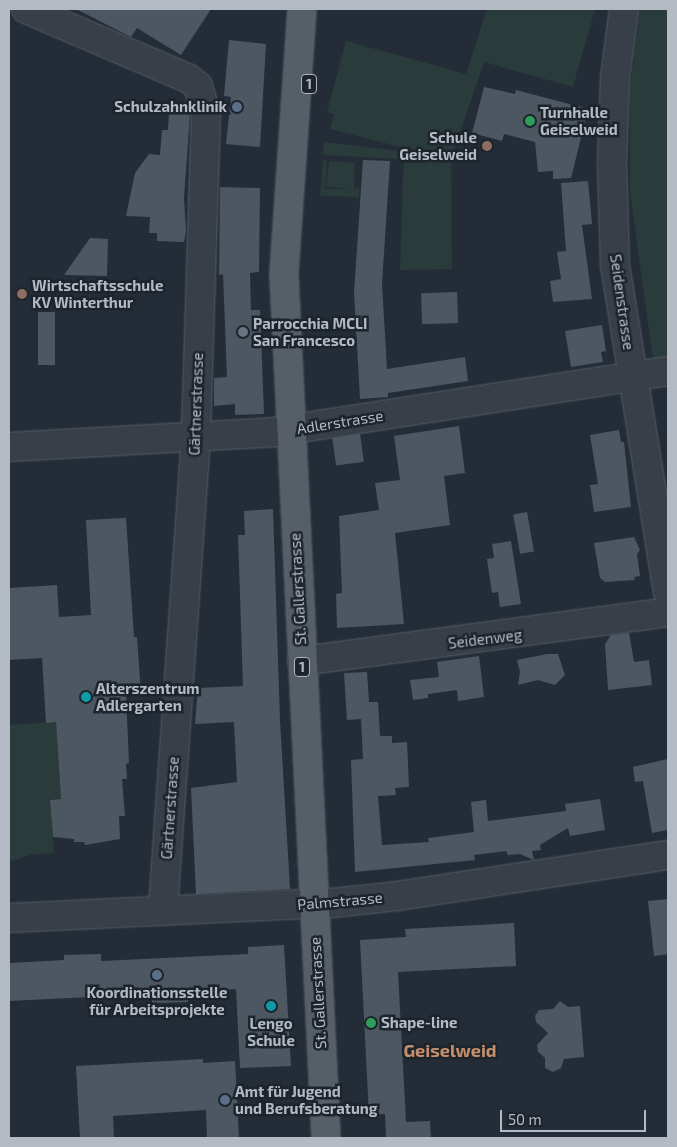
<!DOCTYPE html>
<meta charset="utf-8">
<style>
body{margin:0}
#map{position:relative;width:677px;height:1147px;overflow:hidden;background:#242d37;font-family:"Exo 2",sans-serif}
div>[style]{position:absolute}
.green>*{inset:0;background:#293b3a}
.building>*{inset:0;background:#4d5762;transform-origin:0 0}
.roads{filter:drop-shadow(0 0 1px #565d65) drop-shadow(0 0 1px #565d65)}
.minor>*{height:28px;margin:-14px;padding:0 14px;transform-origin:14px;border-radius:14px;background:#383f48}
.major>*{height:28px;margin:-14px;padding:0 14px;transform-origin:14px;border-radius:14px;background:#565e67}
.dots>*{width:14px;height:14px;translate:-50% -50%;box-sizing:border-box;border:2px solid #1d242c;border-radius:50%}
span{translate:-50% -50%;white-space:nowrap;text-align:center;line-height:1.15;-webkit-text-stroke:5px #1d242c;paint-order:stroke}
.shield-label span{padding:1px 4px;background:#1d242c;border:1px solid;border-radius:4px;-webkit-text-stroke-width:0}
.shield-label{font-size:14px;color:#b3bac4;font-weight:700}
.poi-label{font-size:15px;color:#b3bac4;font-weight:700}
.right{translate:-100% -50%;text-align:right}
.left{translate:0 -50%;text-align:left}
.street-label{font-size:15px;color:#b3bac4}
.quarter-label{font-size:18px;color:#c68f6b;font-weight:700}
.frame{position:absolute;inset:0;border:10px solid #b3bac4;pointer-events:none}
.scale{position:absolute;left:500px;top:1110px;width:146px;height:22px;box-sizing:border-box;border:2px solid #b3bac4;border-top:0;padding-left:6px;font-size:15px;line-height:18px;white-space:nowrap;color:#b3bac4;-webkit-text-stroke:4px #1d242c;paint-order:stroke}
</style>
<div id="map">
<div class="green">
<div style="clip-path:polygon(487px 9px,595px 9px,573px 87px,484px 62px,451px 159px,452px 269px,400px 270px,404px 148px,330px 129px,334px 114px,327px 112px,346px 41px,466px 74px)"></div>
<div style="clip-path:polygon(640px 9px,668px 9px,668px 365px,653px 360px,630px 192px,630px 90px)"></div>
<div style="clip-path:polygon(324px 142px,400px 151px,400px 159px,323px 155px)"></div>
<div style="clip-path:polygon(323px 160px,327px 161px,325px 189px,351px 189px,326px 187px,329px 161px,355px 163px,354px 188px,359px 189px,359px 197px,320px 196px)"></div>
<div style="clip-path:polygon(56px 722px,61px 799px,50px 800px,54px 853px,30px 855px,9px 862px,9px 725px)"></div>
</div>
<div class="building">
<div style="clip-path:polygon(76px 9px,211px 9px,181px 55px,137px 28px,131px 37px)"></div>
<div style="clip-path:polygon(229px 40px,266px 44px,260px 147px,226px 144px,231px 97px,224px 96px)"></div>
<div style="clip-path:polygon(484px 87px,515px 94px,516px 90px,588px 109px,571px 178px,553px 179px,553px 171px,538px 172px,535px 142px,504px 134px,502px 141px,472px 133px)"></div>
<div style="clip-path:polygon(179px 103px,190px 114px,184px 198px,186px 231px,184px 242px,157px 241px,157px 233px,149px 233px,150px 217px,126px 216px,135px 173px,149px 154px,160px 155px,162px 130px,168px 130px,169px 113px)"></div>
<div style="clip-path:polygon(363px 160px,390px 161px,382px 284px,387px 369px,465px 357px,468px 381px,388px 393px,388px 397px,360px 399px,354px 292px)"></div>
<div style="clip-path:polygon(588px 181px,592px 224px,582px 225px,592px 299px,553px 302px,550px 281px,561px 279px,557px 252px,566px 251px,561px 183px)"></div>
<div style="clip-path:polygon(220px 187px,260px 188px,259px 272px,250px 273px,251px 310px,260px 310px,264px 414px,235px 415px,235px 404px,214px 406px,214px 378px,227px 377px,223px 274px,219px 275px)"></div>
<div style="clip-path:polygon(90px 238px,108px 239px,107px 276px,64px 275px)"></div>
<div style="left:457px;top:292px;width:31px;height:36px;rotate:88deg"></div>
<div style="left:38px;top:312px;width:17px;height:53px"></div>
<div style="clip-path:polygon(602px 325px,606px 351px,601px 352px,603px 362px,571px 367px,565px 331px)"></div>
<div style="clip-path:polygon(459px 426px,465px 473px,444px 476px,450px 525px,395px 533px,404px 624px,337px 628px,336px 594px,342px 593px,339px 516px,379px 510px,375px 483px,400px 480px,394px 436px)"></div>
<div style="clip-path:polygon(619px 430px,621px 442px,624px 442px,631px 507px,594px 512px,590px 485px,598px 484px,590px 435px)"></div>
<div style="left:360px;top:434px;width:28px;height:28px;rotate:82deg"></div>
<div style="clip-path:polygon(273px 509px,280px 720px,290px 889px,196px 894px,191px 788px,237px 782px,234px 722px,195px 724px,198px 688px,243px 686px,238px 535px,245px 535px,244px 511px)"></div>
<div style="left:527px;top:512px;width:40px;height:14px;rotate:80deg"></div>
<div style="clip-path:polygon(126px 518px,134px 637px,137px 637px,141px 694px,126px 695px,129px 763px,126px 764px,127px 779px,122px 779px,125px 816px,119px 816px,120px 839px,85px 845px,84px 842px,74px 842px,74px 839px,53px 837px,50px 800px,61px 799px,56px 722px,46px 723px,42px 658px,9px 660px,9px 588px,57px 585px,59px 617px,91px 615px,86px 520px)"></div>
<div style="clip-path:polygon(634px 537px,640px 550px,637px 554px,640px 576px,634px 577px,635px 580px,605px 582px,600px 578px,594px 543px)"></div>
<div style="clip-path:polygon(511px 541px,521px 604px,500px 607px,498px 592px,492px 593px,487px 559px,494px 558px,492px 544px)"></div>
<div style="clip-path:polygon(629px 633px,634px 662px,649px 660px,652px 685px,608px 690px,605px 644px,611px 635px)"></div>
<div style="clip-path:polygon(547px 654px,558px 654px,565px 675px,555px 685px,538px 680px,518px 685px,520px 672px,517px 660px)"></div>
<div style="clip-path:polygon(479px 656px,484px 697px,458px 701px,457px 690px,428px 694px,428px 698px,413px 700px,410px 680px,439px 677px,437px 662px)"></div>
<div style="clip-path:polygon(367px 672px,369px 702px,378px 702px,380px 736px,392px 736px,392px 743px,407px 742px,409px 787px,395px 788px,396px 795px,378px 796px,382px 845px,429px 842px,428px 838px,474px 832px,471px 802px,486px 800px,488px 821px,566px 811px,565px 804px,600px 799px,605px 830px,570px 836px,568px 828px,540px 845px,541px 850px,532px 851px,534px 860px,520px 854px,508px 855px,506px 851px,474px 855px,475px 860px,355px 872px,351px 760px,363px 759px,361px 719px,347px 720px,344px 673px)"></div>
<div style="clip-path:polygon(668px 759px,667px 830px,652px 833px,643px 781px,635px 782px,633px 767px)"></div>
<div style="clip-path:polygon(668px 899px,668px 954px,654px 956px,648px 901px)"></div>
<div style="clip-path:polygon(514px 923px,516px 966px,398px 972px,406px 1122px,430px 1121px,431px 1138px,386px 1138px,385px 1114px,369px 1115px,360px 940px,406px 937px,405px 929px)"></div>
<div style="clip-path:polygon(284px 945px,291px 1066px,240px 1068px,236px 989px,187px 992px,188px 1002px,152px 1003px,152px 994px,9px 1001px,9px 963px,64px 960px,64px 955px,101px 954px,101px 961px,248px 954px,248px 947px)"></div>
<div style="clip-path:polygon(560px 1001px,568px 1007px,580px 1006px,584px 1057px,564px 1059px,561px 1068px,553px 1072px,545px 1068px,545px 1058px,538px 1052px,537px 1045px,548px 1033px,536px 1022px,535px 1016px,539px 1010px,553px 1009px)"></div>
<div style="clip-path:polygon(203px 1059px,203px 1063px,235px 1061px,239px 1138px,207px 1138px,206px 1110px,113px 1116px,114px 1138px,80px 1138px,76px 1066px)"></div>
</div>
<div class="roads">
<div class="minor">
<div style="left:26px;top:9px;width:177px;rotate:23.2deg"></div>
<div style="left:189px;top:79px;width:11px;rotate:38deg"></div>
<div style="left:198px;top:86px;width:29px;rotate:74deg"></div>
<div style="left:206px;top:114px;width:323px;rotate:91.8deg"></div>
<div style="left:196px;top:437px;width:475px;rotate:94deg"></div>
<div style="left:624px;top:9px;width:70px;rotate:97.4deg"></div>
<div style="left:615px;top:78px;width:86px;rotate:92deg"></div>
<div style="left:612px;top:164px;width:101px;rotate:88.3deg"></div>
<div style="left:615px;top:265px;width:331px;rotate:80.8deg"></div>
<div style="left:9px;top:447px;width:265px;rotate:-3.2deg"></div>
<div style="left:274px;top:432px;width:399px;rotate:-8.8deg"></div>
<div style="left:302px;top:661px;width:369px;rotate:-7.6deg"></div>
<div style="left:9px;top:918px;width:323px;rotate:-2.7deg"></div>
<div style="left:332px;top:903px;width:65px;rotate:-6.1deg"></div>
<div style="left:397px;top:896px;width:274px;rotate:-8.6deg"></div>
</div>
<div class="major">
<div style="left:302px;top:9px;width:267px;rotate:93.9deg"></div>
<div style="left:284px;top:275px;width:864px;rotate:87.21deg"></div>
</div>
</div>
<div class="dots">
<div style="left:237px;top:107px;background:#5c6f8a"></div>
<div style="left:530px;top:121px;background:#2e9e5b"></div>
<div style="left:487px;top:146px;background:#8d6e63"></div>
<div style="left:22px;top:294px;background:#8d6e63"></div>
<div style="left:243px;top:332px;background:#6b7280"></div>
<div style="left:86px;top:697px;background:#0f9aa8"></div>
<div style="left:157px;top:975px;background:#5c6f8a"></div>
<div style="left:271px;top:1006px;background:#0f9aa8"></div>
<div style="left:371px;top:1023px;background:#2e9e5b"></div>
<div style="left:225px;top:1100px;background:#5c6f8a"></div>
</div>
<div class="shield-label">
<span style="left:309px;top:84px">1</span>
<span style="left:302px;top:667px">1</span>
</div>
<div class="poi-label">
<span class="right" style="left:227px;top:107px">Schulzahnklinik</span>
<span class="left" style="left:540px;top:121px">Turnhalle<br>Geiselweid</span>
<span class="right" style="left:477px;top:146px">Schule<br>Geiselweid</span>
<span class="left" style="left:32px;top:294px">Wirtschaftsschule<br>KV Winterthur</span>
<span class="left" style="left:253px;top:332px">Parrocchia MCLI<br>San Francesco</span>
<span class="left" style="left:96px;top:697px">Alterszentrum<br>Adlergarten</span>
<span style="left:157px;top:1001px">Koordinationsstelle<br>für Arbeitsprojekte</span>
<span style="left:271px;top:1032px">Lengo<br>Schule</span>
<span class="left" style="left:381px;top:1023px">Shape-line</span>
<span class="left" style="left:235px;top:1100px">Amt für Jugend<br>und Berufsberatung</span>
</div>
<div class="street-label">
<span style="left:622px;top:302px;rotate:82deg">Seidenstrasse</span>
<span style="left:196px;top:404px;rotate:-88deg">Gärtnerstrasse</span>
<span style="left:340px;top:422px;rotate:-9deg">Adlerstrasse</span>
<span style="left:298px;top:589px;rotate:-93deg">St. Gallerstrasse</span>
<span style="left:485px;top:639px;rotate:-7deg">Seidenweg</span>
<span style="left:170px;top:808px;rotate:-86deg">Gärtnerstrasse</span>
<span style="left:340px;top:901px;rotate:-5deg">Palmstrasse</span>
<span style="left:318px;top:993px;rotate:-93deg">St. Gallerstrasse</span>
</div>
<div class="quarter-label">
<span style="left:450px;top:1050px">Geiselweid</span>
</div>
<div class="frame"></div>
<div class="scale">50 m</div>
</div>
